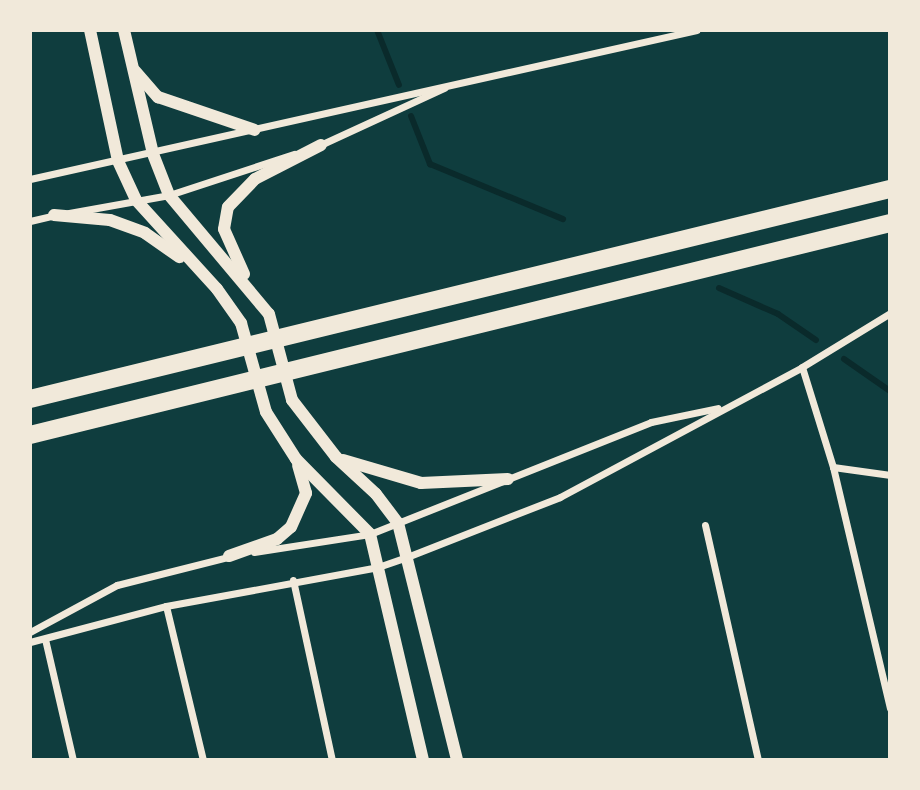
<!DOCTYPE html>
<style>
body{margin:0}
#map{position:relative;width:920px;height:790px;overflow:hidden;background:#0f3d3e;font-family:"Space Grotesk",sans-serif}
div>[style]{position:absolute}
.stream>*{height:6px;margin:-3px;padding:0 3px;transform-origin:3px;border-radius:3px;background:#0a2a2b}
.minor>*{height:7px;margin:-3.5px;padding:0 3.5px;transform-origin:3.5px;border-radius:3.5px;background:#f1e9da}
.tertiary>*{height:12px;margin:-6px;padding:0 6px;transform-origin:6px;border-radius:6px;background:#f1e9da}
.primary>*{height:18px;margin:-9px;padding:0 9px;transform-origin:9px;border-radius:9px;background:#f1e9da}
span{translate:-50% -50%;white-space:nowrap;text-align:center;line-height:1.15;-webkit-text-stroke:6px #f1e9da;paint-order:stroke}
.frame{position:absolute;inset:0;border:32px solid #f1e9da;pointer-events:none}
</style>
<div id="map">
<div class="stream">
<div style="left:377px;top:30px;width:59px;rotate:68.2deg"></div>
<div style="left:411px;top:116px;width:52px;rotate:68.4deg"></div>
<div style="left:430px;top:164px;width:144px;rotate:22.5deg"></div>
<div style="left:719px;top:288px;width:64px;rotate:23.8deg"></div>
<div style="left:778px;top:314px;width:46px;rotate:34.4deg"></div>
<div style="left:844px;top:359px;width:56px;rotate:34.8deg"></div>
</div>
<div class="minor">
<div style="left:318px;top:146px;width:139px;rotate:-24.7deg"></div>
<div style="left:30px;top:179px;width:683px;rotate:-12.59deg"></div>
<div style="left:69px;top:213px;width:102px;rotate:-10.2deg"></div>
<div style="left:169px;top:195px;width:132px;rotate:-18.2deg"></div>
<div style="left:30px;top:221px;width:28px;rotate:-13deg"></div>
<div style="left:802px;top:367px;width:105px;rotate:72.8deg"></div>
<div style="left:833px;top:467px;width:248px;rotate:76.7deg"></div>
<div style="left:833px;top:467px;width:58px;rotate:8deg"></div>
<div style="left:705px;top:525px;width:241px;rotate:77.3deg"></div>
<div style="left:254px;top:552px;width:117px;rotate:-8.8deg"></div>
<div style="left:370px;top:534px;width:302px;rotate:-21.7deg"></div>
<div style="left:651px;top:422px;width:68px;rotate:-11.8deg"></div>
<div style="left:293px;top:580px;width:184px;rotate:77.8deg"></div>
<div style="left:166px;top:606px;width:158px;rotate:76.5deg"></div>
<div style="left:30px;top:632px;width:99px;rotate:-28.4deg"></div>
<div style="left:117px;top:585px;width:119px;rotate:-14.2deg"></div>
<div style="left:45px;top:639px;width:124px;rotate:77deg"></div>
<div style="left:30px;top:642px;width:141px;rotate:-14.8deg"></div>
<div style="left:166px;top:606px;width:216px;rotate:-10.4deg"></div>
<div style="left:378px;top:567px;width:31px;rotate:-19deg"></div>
<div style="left:407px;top:557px;width:164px;rotate:-21.4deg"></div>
<div style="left:560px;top:497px;width:275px;rotate:-28.2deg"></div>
<div style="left:802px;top:367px;width:103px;rotate:-31.5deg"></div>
</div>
<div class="tertiary">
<div style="left:90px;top:30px;width:134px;rotate:77.9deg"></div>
<div style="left:118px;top:161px;width:43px;rotate:65.2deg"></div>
<div style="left:136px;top:200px;width:120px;rotate:47.7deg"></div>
<div style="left:217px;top:289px;width:42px;rotate:54.8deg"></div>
<div style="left:241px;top:323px;width:92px;rotate:74.3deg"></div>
<div style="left:266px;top:412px;width:56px;rotate:57.4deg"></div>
<div style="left:296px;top:459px;width:105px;rotate:45.4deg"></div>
<div style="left:370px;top:534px;width:232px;rotate:76.8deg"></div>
<div style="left:124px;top:30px;width:127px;rotate:76.8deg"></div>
<div style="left:153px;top:154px;width:44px;rotate:68.7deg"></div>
<div style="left:169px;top:195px;width:155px;rotate:50deg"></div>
<div style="left:269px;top:314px;width:89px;rotate:75deg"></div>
<div style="left:292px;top:400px;width:72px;rotate:52.3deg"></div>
<div style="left:336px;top:457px;width:54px;rotate:42.8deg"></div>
<div style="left:376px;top:494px;width:36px;rotate:53deg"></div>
<div style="left:398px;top:523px;width:244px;rotate:76deg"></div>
<div style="left:135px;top:71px;width:35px;rotate:49deg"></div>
<div style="left:158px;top:97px;width:102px;rotate:18.8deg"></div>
<div style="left:54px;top:215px;width:56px;rotate:5.1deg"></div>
<div style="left:110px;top:220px;width:37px;rotate:20deg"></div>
<div style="left:145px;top:233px;width:42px;rotate:35.2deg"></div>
<div style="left:244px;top:274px;width:49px;rotate:-114deg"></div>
<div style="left:224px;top:229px;width:22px;rotate:-80deg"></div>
<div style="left:228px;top:207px;width:39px;rotate:-46deg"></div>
<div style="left:255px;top:179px;width:74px;rotate:-27.3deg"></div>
<div style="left:343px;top:460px;width:81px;rotate:16.4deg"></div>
<div style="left:421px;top:483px;width:87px;rotate:-2.6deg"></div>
<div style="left:229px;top:556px;width:51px;rotate:-19.5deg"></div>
<div style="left:277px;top:539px;width:18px;rotate:-41deg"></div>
<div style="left:291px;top:527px;width:37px;rotate:-66deg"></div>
<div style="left:306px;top:493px;width:29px;rotate:-106deg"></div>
</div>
<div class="primary">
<div style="left:30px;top:399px;width:885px;rotate:-13.72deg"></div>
<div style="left:30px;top:435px;width:886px;rotate:-13.85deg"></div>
</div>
<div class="frame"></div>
</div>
